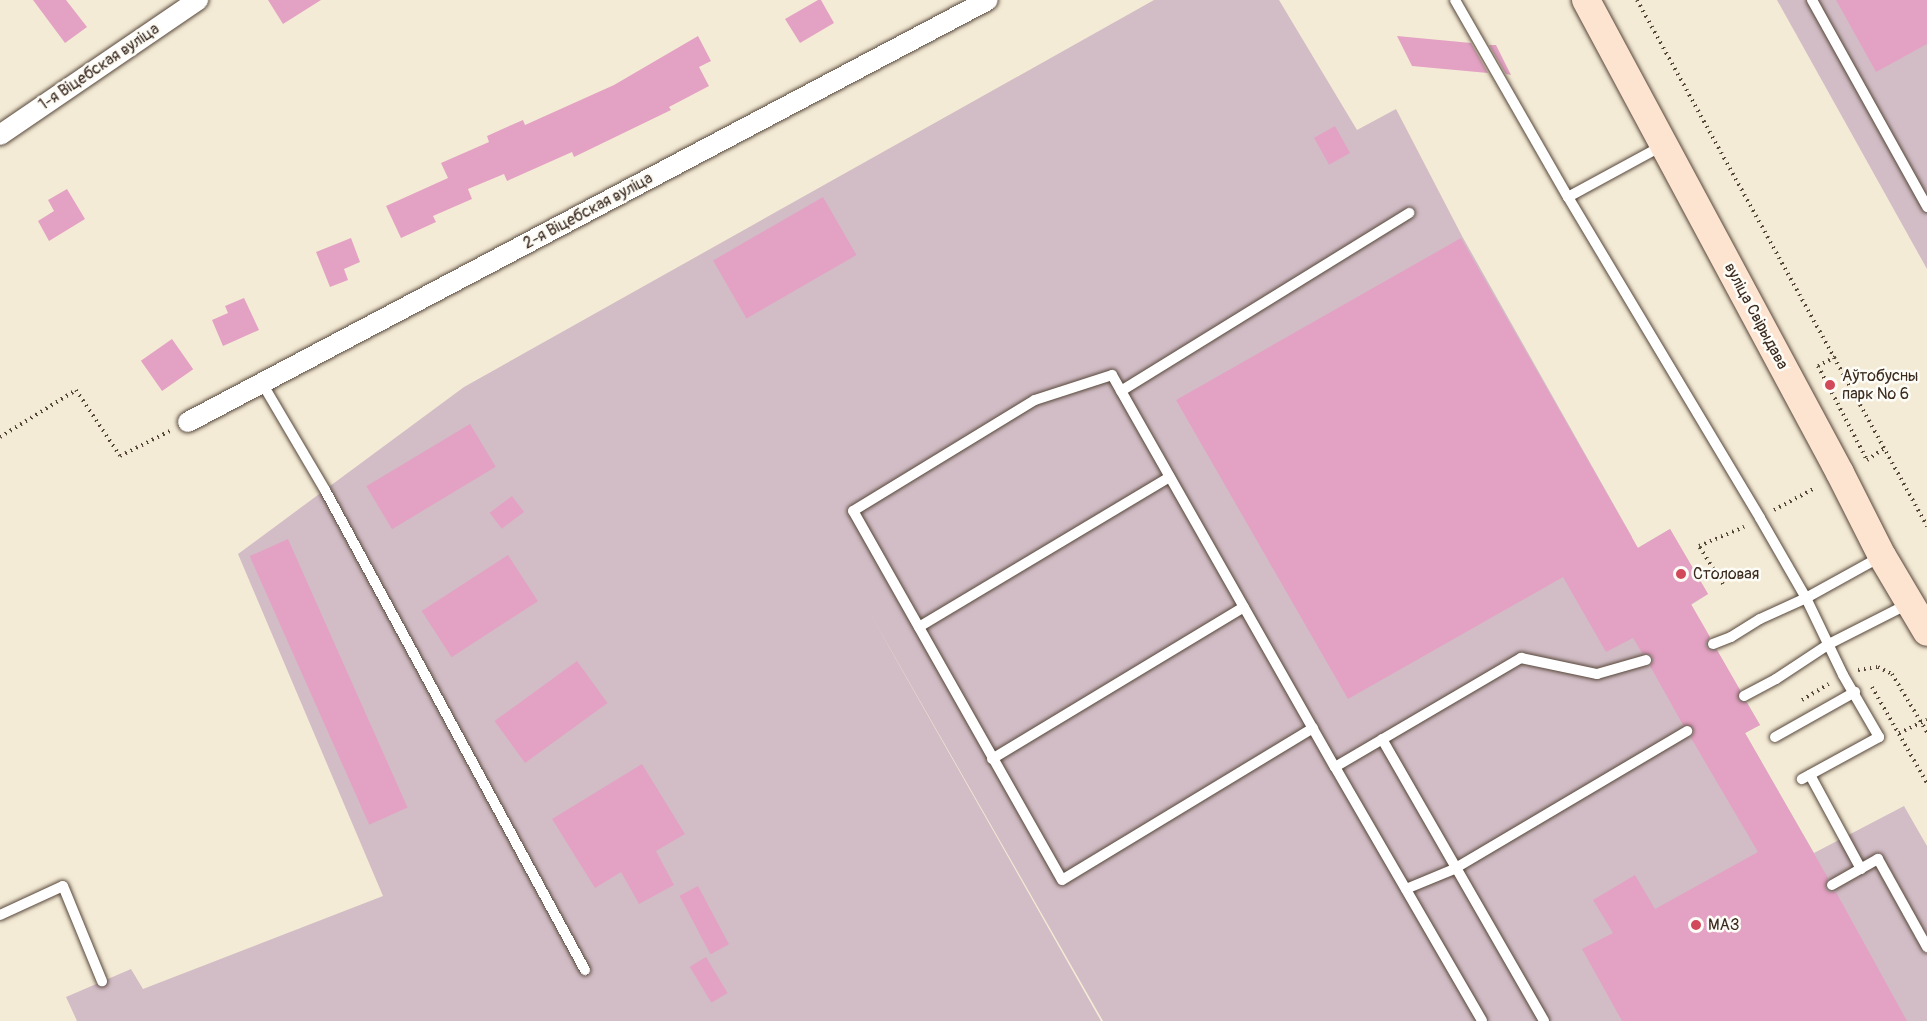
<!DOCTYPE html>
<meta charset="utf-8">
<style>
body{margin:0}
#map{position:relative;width:1927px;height:1021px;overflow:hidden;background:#f4ebd6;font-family:Pangolin,sans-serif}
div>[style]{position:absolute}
.industrial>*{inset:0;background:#d2bdc6}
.building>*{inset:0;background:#e3a2c3;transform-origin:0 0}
.path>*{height:4px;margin-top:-2px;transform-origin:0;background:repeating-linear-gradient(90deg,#57473a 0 1.5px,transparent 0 6px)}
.roads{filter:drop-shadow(0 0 2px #57473a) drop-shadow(0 0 2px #57473a)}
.lane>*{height:10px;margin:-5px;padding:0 5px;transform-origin:5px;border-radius:5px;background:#fff}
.street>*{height:20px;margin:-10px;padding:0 10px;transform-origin:10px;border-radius:10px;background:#fff}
.secondary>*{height:28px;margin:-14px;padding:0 14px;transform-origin:14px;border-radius:14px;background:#fde4d0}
.dots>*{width:16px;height:16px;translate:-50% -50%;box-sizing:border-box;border:3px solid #fdfcf7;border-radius:50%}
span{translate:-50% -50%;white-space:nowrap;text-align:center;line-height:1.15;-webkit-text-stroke:5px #fdfcf7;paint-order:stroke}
.street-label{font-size:16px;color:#3b2a1e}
.poi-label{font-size:16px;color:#3b2a1e}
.left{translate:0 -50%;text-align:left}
</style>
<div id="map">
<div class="industrial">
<div style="clip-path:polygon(1154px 0,1279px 0,1357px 130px,1396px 109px,1462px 236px,1632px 537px,1618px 545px,1624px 556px,1670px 529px,1708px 594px,1691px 605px,1760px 725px,1745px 733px,1814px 853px,1904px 806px,1927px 846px,1927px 1021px,1103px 1021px,868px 610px,1101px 1021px,77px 1021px,66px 997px,131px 969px,143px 989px,383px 896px,238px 554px,464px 387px)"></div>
<div style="clip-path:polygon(1777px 0,1927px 0,1927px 269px)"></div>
</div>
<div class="building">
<div style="clip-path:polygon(33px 0,66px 0,87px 27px,65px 43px)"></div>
<div style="clip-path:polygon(268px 0,321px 0,283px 24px)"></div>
<div style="clip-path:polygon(818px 0,821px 0,834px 23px,800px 43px,785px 19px)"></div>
<div style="clip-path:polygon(1836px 0,1927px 0,1927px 44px,1876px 72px)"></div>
<div style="clip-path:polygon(698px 36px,711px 61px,699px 67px,709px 86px,669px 107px,671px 110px,574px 157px,572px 152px,507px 181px,504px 174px,468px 189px,472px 199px,433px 216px,436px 222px,401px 238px,386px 206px,448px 178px,441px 163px,489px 142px,487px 136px,507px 127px,523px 120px,525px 125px,614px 85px)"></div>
<div style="clip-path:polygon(1397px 36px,1471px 43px,1488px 73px,1412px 66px)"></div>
<div style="clip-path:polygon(1489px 45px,1496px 45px,1511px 75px,1506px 74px)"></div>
<div style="left:1335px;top:126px;width:31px;height:24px;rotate:61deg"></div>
<div style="clip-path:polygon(67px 189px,85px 219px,49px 241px,38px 221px,54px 211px,48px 200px)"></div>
<div style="left:823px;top:197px;width:67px;height:127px;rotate:60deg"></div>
<div style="clip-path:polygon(351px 238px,360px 262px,344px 269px,348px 280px,330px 287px,316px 252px)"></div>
<div style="clip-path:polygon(1461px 238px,1638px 548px,1670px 529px,1708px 594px,1691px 604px,1710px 637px,1706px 642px,1706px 647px,1711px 651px,1717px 650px,1740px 690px,1738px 700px,1747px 703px,1760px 725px,1745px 733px,1828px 878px,1825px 888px,1829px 892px,1836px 892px,1907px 1021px,1622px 1021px,1582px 949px,1613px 933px,1593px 900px,1635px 875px,1655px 909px,1758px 852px,1691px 738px,1694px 732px,1693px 727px,1683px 725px,1650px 666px,1653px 661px,1652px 655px,1642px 653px,1633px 638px,1606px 652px,1563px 577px,1348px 699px,1176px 400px)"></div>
<div style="clip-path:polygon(244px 298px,259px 330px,223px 346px,212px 320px,228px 313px,225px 306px)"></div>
<div style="left:172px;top:339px;width:37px;height:38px;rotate:55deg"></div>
<div style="left:470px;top:424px;width:50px;height:121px;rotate:59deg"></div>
<div style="left:512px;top:496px;width:20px;height:28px;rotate:53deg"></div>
<div style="left:288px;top:539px;width:294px;height:42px;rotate:66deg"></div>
<div style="left:508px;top:555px;width:55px;height:103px;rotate:57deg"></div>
<div style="left:577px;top:661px;width:52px;height:102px;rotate:54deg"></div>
<div style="clip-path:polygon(642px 764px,685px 834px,656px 851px,674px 885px,639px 904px,621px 872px,595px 888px,552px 819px)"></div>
<div style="left:698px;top:886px;width:66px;height:21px;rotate:62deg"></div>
<div style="left:706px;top:957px;width:42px;height:19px;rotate:59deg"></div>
</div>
<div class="path">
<div style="left:1637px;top:0;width:601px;rotate:61.13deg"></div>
<div style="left:1835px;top:357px;width:19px;rotate:152deg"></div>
<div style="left:1818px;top:366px;width:106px;rotate:62.5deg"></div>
<div style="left:1867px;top:460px;width:22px;rotate:-34deg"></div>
<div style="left:0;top:437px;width:89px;rotate:-31.7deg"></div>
<div style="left:76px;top:390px;width:79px;rotate:56.3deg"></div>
<div style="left:120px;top:456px;width:58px;rotate:-26.6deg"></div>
<div style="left:1774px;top:510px;width:44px;rotate:-28.3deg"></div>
<div style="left:1723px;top:584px;width:45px;rotate:-122.3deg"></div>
<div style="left:1699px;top:546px;width:49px;rotate:-22.9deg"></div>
<div style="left:1858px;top:670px;width:20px;rotate:-9deg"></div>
<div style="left:1878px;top:667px;width:16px;rotate:27deg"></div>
<div style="left:1892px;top:674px;width:68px;rotate:58.9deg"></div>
<div style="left:1872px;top:687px;width:111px;rotate:60.2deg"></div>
<div style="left:1802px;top:700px;width:31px;rotate:-31deg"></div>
<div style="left:1899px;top:733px;width:31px;rotate:-25deg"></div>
</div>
<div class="roads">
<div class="lane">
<div style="left:1455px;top:0;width:227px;rotate:60.2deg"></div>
<div style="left:1568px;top:197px;width:374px;rotate:59.1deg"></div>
<div style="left:1760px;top:518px;width:92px;rotate:60.1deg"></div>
<div style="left:1806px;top:598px;width:85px;rotate:64.3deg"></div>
<div style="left:1843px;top:675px;width:72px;rotate:59.9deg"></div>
<div style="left:1879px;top:737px;width:88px;rotate:151.4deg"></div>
<div style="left:1812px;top:0;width:237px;rotate:60.9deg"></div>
<div style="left:1568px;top:197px;width:107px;rotate:-28.5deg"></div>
<div style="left:262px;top:383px;width:124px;rotate:59.5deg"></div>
<div style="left:325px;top:490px;width:546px;rotate:61.56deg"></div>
<div style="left:1121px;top:391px;width:339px;rotate:-31.7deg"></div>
<div style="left:919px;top:627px;width:292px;rotate:-30.9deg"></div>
<div style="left:1713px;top:644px;width:19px;rotate:-21deg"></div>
<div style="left:1731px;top:637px;width:34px;rotate:-32deg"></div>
<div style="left:1760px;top:619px;width:51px;rotate:-24.5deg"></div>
<div style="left:1806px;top:598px;width:87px;rotate:-28.9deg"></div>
<div style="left:1744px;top:696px;width:36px;rotate:-28deg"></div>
<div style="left:1776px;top:679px;width:64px;rotate:-33.4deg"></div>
<div style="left:1829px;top:644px;width:89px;rotate:-26.9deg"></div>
<div style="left:1313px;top:728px;width:293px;rotate:148.8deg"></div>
<div style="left:1062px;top:880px;width:424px;rotate:-119.5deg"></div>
<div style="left:853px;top:511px;width:213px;rotate:-31.4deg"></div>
<div style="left:1035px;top:400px;width:81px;rotate:-18deg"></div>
<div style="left:1112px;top:375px;width:451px;rotate:60.4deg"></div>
<div style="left:1335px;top:767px;width:216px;rotate:-30.4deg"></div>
<div style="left:1521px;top:658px;width:78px;rotate:11.9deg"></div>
<div style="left:1597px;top:674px;width:51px;rotate:-15.9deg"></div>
<div style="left:1775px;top:737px;width:92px;rotate:-29.4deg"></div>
<div style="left:1382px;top:739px;width:325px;rotate:60.1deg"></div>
<div style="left:992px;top:759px;width:294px;rotate:-31.1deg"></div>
<div style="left:1335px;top:767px;width:293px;rotate:59.9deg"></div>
<div style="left:1810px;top:775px;width:107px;rotate:61.5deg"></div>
<div style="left:1832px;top:885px;width:53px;rotate:-29.5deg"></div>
<div style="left:1878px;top:859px;width:101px;rotate:60.9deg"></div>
<div style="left:1406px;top:889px;width:52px;rotate:-22.6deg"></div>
<div style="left:1454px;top:869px;width:271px;rotate:-30.6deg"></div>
<div style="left:0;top:915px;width:69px;rotate:-24.7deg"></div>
<div style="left:63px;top:886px;width:103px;rotate:67.7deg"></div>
</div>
<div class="street">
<div style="left:0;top:135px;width:240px;rotate:-34.3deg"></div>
<div style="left:188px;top:422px;width:904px;rotate:-27.81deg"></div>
</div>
<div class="secondary">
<div style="left:1586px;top:0;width:537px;rotate:61.76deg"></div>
<div style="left:1840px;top:473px;width:93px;rotate:63.2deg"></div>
<div style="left:1882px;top:556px;width:88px;rotate:59.4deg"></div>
</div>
</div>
<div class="dots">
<div style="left:1830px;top:385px;background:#d1495b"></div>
<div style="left:1681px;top:574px;background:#d1495b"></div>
<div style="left:1696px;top:925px;background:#d1495b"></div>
</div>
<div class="street-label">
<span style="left:99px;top:67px;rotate:-34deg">1-я Віцебская вуліца</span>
<span style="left:588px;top:211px;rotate:-28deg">2-я Віцебская вуліца</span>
<span style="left:1756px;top:316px;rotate:62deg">вуліца Свірыдава</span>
</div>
<div class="poi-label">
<span class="left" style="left:1842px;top:385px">Аўтобусны<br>парк № 6</span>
<span class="left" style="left:1693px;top:574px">Столовая</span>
<span class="left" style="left:1708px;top:925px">МАЗ</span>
</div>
</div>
